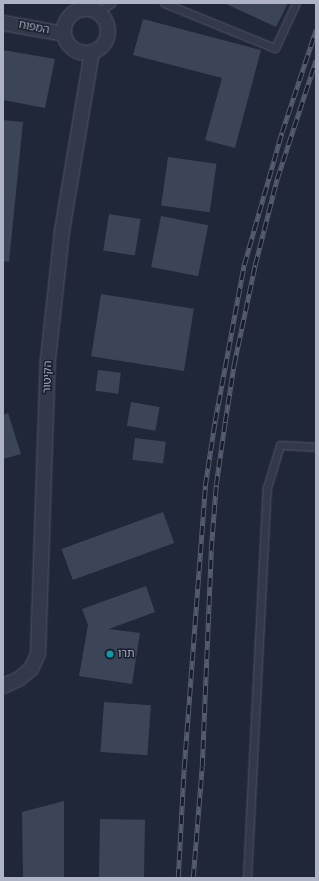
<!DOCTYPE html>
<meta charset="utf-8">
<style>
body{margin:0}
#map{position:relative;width:319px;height:881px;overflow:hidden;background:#202738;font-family:Raleway,"Noto Sans Hebrew",sans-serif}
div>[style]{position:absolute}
.building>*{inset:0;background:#3c4458;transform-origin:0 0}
.roads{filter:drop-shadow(0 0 1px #515666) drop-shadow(0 0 1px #515666)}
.lane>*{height:7px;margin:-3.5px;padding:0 3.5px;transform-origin:3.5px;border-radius:3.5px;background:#343949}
.street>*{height:14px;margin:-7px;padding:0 7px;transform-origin:7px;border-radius:7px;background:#343949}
.street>.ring{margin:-7px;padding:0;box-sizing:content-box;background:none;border:14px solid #343949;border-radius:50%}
.rail>*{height:4.5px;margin-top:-2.25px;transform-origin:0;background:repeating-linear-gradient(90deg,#191e2d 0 9px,#565c70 0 18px);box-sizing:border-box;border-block:1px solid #565c70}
.dots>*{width:11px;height:11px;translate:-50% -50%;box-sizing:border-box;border:2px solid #191e2d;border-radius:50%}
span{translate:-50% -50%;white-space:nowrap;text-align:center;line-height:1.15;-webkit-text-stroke:3px #191e2d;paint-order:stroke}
.street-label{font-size:11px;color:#aeb3c5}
.poi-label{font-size:11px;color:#aeb3c5}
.left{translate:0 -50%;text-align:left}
.frame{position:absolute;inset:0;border:4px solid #aeb3c5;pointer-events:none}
</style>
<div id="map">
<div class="building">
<div style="clip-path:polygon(224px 3px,288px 3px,276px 27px)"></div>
<div style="clip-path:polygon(143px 19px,261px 50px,235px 148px,205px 140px,222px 78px,133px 55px)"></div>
<div style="clip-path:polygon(3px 50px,55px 59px,45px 108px,3px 100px)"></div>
<div style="clip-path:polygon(3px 120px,23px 122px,9px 262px,3px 261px)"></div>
<div style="left:168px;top:157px;width:49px;height:49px;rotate:8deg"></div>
<div style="left:109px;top:214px;width:32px;height:37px;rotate:9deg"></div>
<div style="left:161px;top:216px;width:48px;height:52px;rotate:11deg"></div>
<div style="left:101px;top:294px;width:94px;height:63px;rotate:9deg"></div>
<div style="left:98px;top:370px;width:23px;height:21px;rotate:7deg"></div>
<div style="left:131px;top:402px;width:29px;height:24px;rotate:10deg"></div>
<div style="clip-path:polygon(8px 413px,21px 454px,3px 459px,3px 415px)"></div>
<div style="left:135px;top:438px;width:31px;height:22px;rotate:7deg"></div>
<div style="left:163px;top:512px;width:33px;height:108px;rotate:70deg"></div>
<div style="clip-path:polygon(146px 586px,155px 612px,109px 629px,140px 633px,132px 684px,79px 676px,88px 625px,82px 609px)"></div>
<div style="left:104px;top:702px;width:47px;height:50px;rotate:4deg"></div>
<div style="clip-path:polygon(64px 801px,64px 878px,23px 878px,22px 812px)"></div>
<div style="left:100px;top:819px;width:45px;height:59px;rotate:1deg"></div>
</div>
<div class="roads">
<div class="lane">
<div style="left:164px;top:3px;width:120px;rotate:22.1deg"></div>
<div style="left:275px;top:48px;width:50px;rotate:-65deg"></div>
<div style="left:97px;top:12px;width:17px;rotate:-31deg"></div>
<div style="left:247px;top:878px;width:391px;rotate:-87.1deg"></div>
<div style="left:267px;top:488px;width:45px;rotate:-73.2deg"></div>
<div style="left:280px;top:445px;width:36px;rotate:3deg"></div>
</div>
<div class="street">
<div class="ring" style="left:64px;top:9px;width:30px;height:30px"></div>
<div style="left:3px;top:23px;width:62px;rotate:10.2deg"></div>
<div style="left:3px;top:686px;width:17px;rotate:-24deg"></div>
<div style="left:19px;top:679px;width:16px;rotate:-40deg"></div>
<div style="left:31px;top:669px;width:17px;rotate:-65deg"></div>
<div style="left:38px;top:654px;width:294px;rotate:-88.1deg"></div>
<div style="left:48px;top:360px;width:130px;rotate:-83.8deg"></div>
<div style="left:62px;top:231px;width:181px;rotate:-80.5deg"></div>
</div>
</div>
<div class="rail">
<div style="left:178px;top:878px;width:110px;rotate:-86.9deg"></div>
<div style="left:184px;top:768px;width:283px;rotate:-85.7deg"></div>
<div style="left:205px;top:486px;width:66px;rotate:-81.3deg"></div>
<div style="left:215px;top:421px;width:159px;rotate:-79.5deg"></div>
<div style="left:244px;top:265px;width:138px;rotate:-74.1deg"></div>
<div style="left:282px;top:132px;width:108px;rotate:-71.6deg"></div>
<div style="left:193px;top:878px;width:111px;rotate:-85.4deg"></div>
<div style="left:202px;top:767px;width:217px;rotate:-87.6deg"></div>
<div style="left:211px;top:550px;width:65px;rotate:-85.6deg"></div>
<div style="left:216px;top:485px;width:64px;rotate:-81.9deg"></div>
<div style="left:225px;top:422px;width:59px;rotate:-81.2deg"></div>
<div style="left:234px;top:364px;width:101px;rotate:-78deg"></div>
<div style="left:255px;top:265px;width:89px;rotate:-75.7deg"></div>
<div style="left:277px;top:179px;width:125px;rotate:-71.9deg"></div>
</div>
<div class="dots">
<div style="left:110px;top:654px;background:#0f9aa8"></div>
</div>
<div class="street-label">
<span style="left:34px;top:28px;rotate:11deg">המפוח</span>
<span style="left:48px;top:377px;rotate:-88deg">הקיטור</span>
</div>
<div class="poi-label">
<span class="left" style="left:118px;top:654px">תרו</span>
</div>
<div class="frame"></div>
</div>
